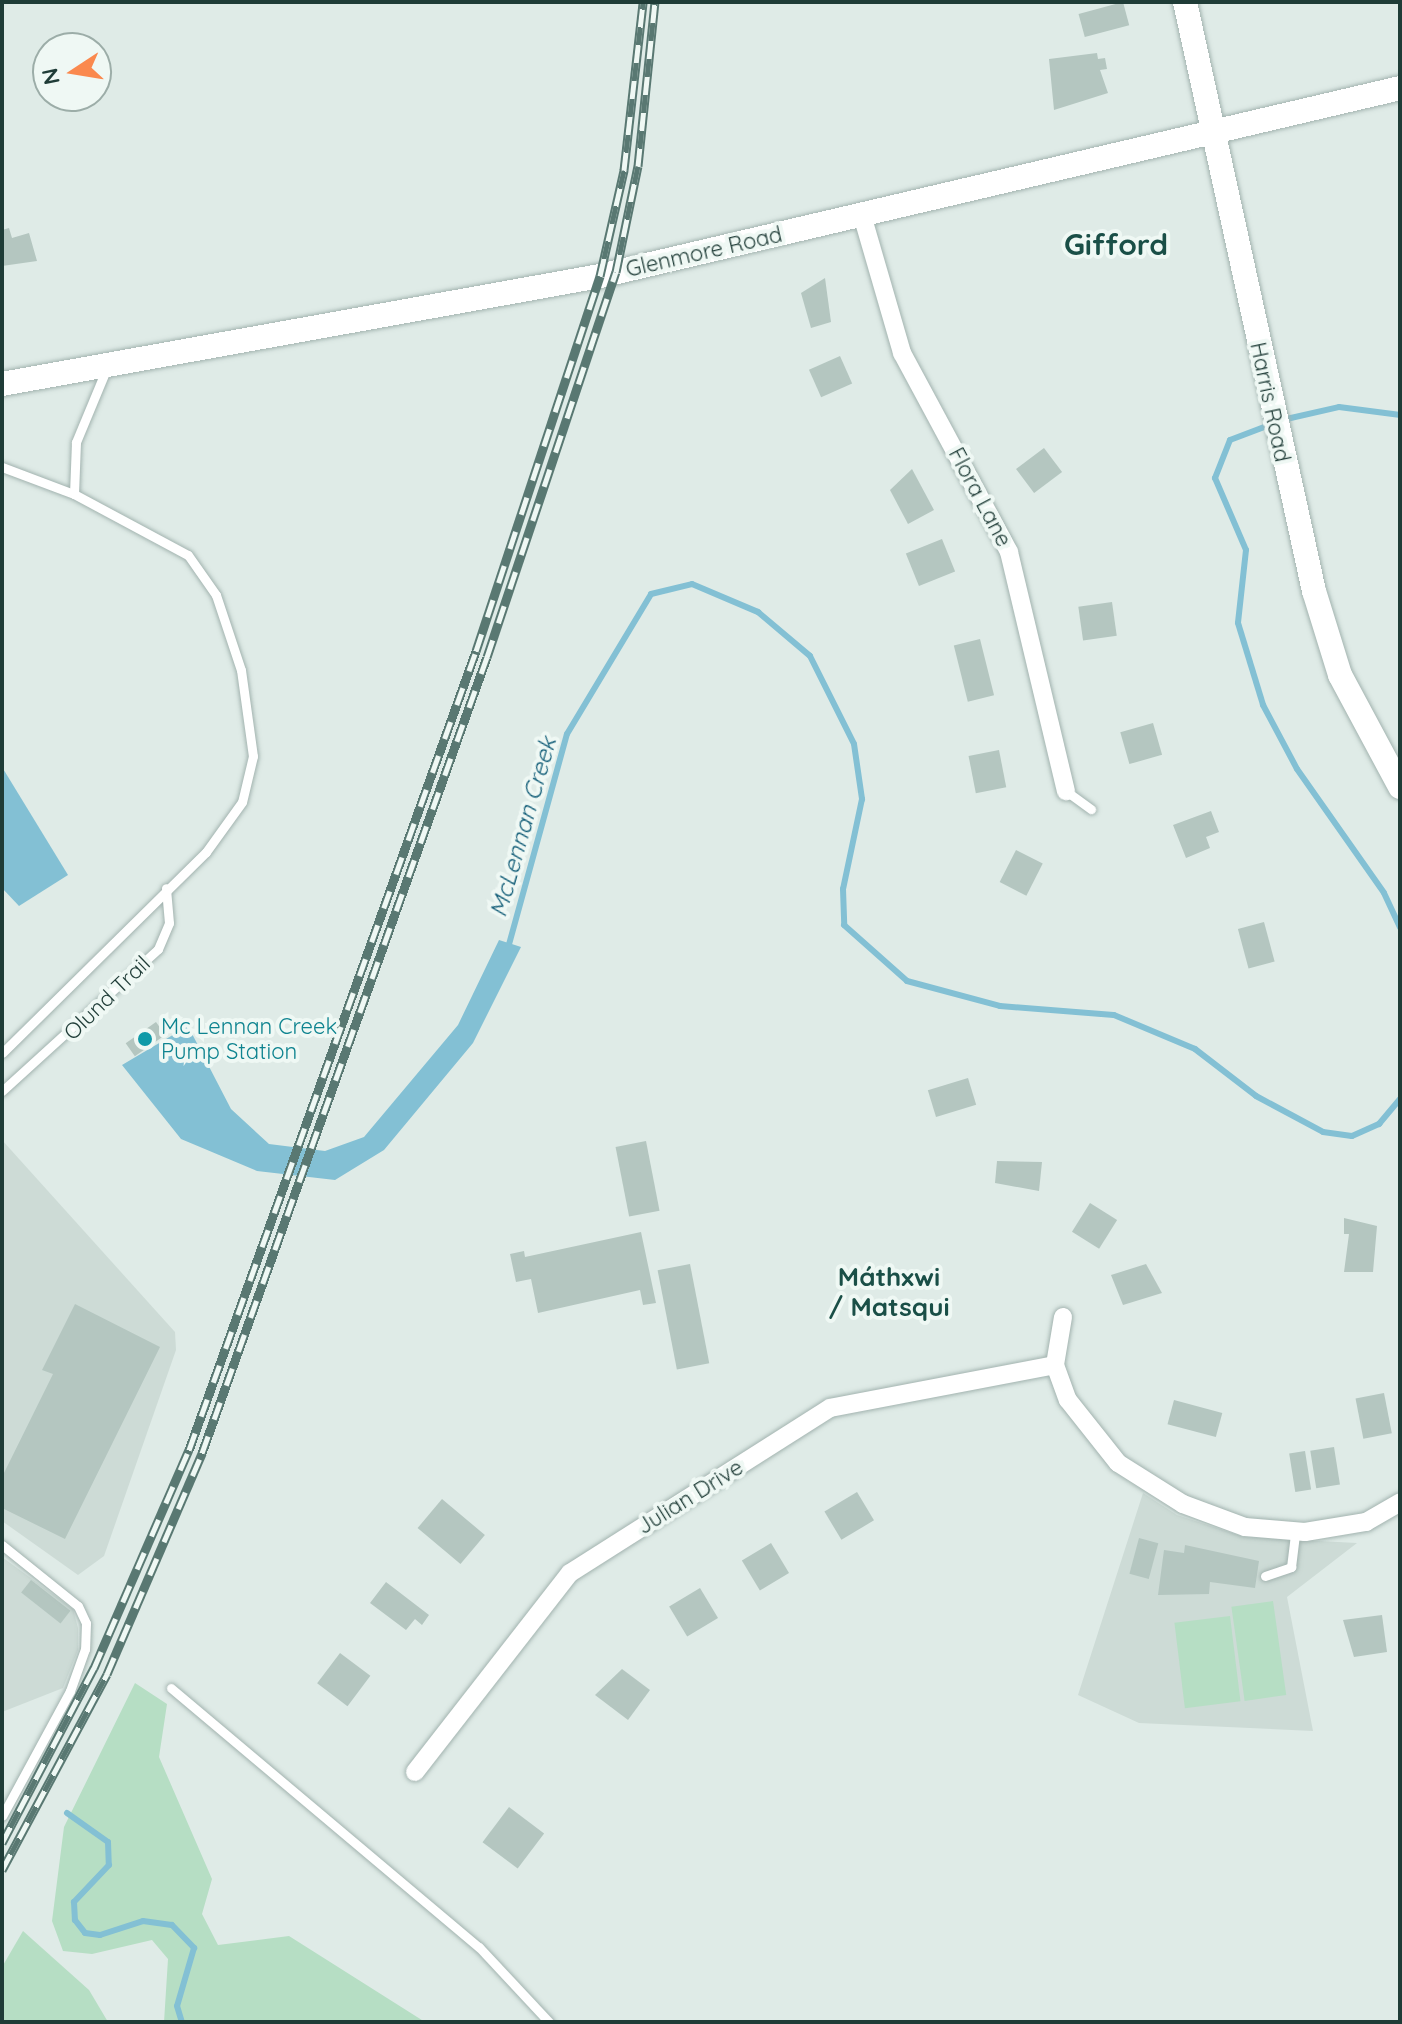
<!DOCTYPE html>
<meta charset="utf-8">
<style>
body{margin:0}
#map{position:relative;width:1402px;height:2024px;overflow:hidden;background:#dfebe7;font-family:Quicksand,sans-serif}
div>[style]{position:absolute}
.built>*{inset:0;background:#cddbd6}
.green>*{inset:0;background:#b6dec4;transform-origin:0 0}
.water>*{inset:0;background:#83c0d4}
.stream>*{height:6px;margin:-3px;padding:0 3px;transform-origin:3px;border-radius:3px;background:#83c0d4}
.building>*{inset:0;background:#b4c6c0;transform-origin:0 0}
.roads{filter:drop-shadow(0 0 2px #a2b3af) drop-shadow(0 0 2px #a2b3af)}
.lane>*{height:9px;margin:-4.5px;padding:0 4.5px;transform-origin:4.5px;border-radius:4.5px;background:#fff}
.street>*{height:18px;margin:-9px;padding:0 9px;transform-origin:9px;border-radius:9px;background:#fff}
.secondary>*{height:24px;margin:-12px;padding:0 12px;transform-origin:12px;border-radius:12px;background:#fff}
.rail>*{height:9px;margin-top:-4.5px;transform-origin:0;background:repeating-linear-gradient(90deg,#eff8f4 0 18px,#597872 0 36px);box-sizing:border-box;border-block:2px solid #597872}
.dots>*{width:22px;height:22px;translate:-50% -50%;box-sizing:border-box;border:4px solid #eff8f4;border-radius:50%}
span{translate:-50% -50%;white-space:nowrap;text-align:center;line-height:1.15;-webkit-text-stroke:8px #eff8f4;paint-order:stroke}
.street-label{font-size:22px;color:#1f3c37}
.culture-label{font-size:22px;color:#0d838f}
.left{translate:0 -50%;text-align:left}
.water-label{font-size:24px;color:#16607a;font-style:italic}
.quarter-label{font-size:26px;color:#1a4f47;font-weight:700}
.district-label{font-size:30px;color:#1a4f47;font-weight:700}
.frame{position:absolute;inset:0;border:4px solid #1f3c37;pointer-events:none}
.north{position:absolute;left:32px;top:32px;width:80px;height:80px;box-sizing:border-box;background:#eff8f4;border:2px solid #9cada8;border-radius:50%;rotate:258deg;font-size:22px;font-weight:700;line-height:32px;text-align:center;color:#1f3c37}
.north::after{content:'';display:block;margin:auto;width:28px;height:36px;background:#fa894e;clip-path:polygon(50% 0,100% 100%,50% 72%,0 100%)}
</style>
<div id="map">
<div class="built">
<div style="clip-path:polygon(2px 1140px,175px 1332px,176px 1350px,104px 1556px,78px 1575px,2px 1521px)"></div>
<div style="clip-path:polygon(1143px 1493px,1177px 1515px,1244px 1537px,1357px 1543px,1287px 1597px,1313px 1731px,1139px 1723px,1078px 1695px)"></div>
<div style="clip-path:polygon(2px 1557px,73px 1609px,78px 1628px,78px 1650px,63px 1688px,2px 1712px)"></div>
</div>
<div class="green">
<div style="left:1273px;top:1601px;width:95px;height:42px;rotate:82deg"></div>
<div style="left:1230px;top:1616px;width:86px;height:56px;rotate:83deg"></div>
<div style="clip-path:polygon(135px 1683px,167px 1704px,159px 1757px,212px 1879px,202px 1914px,218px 1945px,289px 1936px,425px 2022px,164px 2022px,168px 1959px,152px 1940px,92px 1954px,63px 1951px,52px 1921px,64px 1827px)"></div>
<div style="clip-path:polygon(23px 1931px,89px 1990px,108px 2022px,2px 2022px,2px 1967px)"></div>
</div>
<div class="water">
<div style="clip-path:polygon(2px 767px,68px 875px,19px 906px,2px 888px)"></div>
<div style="clip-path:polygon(499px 940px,521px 947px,473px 1043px,384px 1150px,335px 1180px,257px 1171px,181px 1139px,122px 1065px,188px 1026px,231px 1109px,269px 1144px,325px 1151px,364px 1137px,458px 1025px)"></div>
</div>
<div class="stream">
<div style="left:1282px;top:420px;width:58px;rotate:-12.8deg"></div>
<div style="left:1339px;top:407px;width:62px;rotate:7.5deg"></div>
<div style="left:1272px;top:424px;width:45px;rotate:159.1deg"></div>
<div style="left:1230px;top:440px;width:41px;rotate:111.5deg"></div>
<div style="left:1215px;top:478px;width:78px;rotate:66.7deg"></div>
<div style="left:1246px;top:550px;width:73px;rotate:96.3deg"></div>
<div style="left:1238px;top:623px;width:86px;rotate:73deg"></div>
<div style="left:1263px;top:705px;width:72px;rotate:62deg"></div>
<div style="left:1297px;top:769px;width:151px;rotate:54.9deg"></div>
<div style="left:1384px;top:893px;width:38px;rotate:65deg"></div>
<div style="left:508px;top:948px;width:222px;rotate:-74.6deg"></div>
<div style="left:567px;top:734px;width:163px;rotate:-59deg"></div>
<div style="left:651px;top:594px;width:42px;rotate:-13.7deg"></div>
<div style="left:692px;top:584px;width:72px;rotate:23deg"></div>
<div style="left:758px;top:612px;width:68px;rotate:40.2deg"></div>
<div style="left:810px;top:656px;width:98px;rotate:63.4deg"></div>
<div style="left:854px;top:744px;width:56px;rotate:81.7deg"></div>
<div style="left:862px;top:799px;width:92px;rotate:101.9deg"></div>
<div style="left:843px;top:889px;width:36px;rotate:88deg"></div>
<div style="left:844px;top:925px;width:84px;rotate:41.6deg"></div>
<div style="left:907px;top:981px;width:96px;rotate:15deg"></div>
<div style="left:1000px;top:1006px;width:114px;rotate:4.5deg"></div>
<div style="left:1114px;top:1015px;width:88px;rotate:22.8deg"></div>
<div style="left:1195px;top:1049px;width:77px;rotate:37.6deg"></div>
<div style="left:1256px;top:1096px;width:76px;rotate:28.2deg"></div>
<div style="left:1323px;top:1132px;width:29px;rotate:8deg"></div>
<div style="left:1352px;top:1136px;width:30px;rotate:-24deg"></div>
<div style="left:1379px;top:1124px;width:33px;rotate:-50deg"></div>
<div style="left:67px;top:1813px;width:50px;rotate:35.3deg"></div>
<div style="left:108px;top:1842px;width:23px;rotate:88deg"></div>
<div style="left:109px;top:1865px;width:51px;rotate:133.4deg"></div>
<div style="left:74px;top:1902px;width:18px;rotate:87deg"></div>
<div style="left:75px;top:1920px;width:16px;rotate:52deg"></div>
<div style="left:85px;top:1933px;width:15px;rotate:8deg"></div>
<div style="left:100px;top:1935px;width:45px;rotate:-18deg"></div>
<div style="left:143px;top:1921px;width:29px;rotate:8deg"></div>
<div style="left:172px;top:1925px;width:32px;rotate:46deg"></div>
<div style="left:194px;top:1948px;width:60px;rotate:106.3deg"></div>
<div style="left:177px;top:2006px;width:17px;rotate:73deg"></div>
</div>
<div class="building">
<div style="left:1123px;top:2px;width:24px;height:46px;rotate:75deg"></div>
<div style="clip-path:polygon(1097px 53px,1098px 59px,1105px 58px,1107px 69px,1100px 70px,1108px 93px,1054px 110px,1049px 59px)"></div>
<div style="clip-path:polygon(9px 228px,12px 238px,29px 233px,37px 261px,2px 266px,2px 230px)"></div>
<div style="clip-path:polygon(825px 278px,831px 322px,811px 328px,801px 293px)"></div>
<div style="left:840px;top:356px;width:30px;height:34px;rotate:66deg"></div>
<div style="left:1044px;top:448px;width:30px;height:35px;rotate:53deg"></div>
<div style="clip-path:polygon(912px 469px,934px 510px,908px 524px,890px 490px)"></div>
<div style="left:942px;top:539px;width:35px;height:39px;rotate:68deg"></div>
<div style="left:1112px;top:602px;width:34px;height:34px;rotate:82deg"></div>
<div style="left:980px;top:639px;width:58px;height:27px;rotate:76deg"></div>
<div style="left:1153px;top:723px;width:33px;height:34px;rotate:74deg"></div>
<div style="left:999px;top:750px;width:38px;height:31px;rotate:79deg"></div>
<div style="clip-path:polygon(1211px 811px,1219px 832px,1206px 837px,1210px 848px,1186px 858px,1173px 825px)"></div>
<div style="left:1016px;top:850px;width:30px;height:36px;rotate:27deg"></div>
<div style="left:1264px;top:922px;width:41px;height:27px;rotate:75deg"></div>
<div style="left:156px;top:1022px;width:16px;height:37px;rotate:55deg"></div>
<div style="left:968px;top:1078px;width:28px;height:42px;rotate:73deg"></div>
<div style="left:646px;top:1141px;width:71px;height:31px;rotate:79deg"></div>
<div style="clip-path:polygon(997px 1161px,1042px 1162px,1039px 1191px,995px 1183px)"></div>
<div style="left:1090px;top:1203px;width:32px;height:34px;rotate:32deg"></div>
<div style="clip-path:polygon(1344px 1218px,1377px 1226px,1373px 1272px,1344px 1272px,1349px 1234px,1344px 1234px)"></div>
<div style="clip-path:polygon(641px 1232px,656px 1303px,643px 1305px,640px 1290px,538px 1313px,531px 1279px,516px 1282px,510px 1254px,524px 1251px,525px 1257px)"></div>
<div style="left:690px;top:1264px;width:101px;height:33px;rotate:79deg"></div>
<div style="clip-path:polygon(1146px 1264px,1162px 1293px,1123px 1305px,1111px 1275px)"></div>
<div style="clip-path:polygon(75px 1304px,160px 1347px,65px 1539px,2px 1508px,2px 1477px,53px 1374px,42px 1370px)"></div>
<div style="left:1384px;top:1393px;width:41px;height:29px;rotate:79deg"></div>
<div style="left:1174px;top:1400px;width:50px;height:25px;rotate:15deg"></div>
<div style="left:1334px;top:1447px;width:38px;height:24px;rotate:81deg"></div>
<div style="left:1305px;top:1451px;width:39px;height:16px;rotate:81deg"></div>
<div style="left:857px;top:1492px;width:33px;height:38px;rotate:59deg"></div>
<div style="left:442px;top:1499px;width:56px;height:38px;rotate:40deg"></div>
<div style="left:1139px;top:1538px;width:20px;height:37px;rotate:15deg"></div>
<div style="left:771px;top:1543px;width:35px;height:34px;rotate:59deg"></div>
<div style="clip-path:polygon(1185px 1545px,1259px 1561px,1255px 1588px,1210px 1582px,1209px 1594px,1158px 1595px,1164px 1550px,1184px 1553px)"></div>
<div style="left:31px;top:1580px;width:50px;height:16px;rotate:38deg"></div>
<div style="clip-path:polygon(386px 1582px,429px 1615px,422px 1625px,415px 1619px,406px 1630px,370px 1603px)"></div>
<div style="left:700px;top:1588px;width:35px;height:36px;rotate:59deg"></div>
<div style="clip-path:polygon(1382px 1615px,1387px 1652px,1354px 1657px,1343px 1620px)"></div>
<div style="left:340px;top:1653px;width:38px;height:38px;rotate:37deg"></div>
<div style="clip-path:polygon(622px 1669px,650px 1690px,628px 1720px,595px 1695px)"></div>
<div style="left:509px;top:1807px;width:44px;height:44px;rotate:37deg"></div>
</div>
<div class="roads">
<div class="lane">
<div style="left:2px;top:467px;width:77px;rotate:20.6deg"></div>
<div style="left:74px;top:494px;width:129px;rotate:28.2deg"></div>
<div style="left:188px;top:555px;width:49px;rotate:55deg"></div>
<div style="left:216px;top:595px;width:79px;rotate:71.6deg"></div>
<div style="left:241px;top:670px;width:87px;rotate:82.1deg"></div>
<div style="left:253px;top:756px;width:47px;rotate:103.4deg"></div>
<div style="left:242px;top:802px;width:62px;rotate:125.8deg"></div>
<div style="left:206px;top:852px;width:286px;rotate:135.4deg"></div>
<div style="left:74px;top:494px;width:52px;rotate:-87.8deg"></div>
<div style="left:76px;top:442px;width:78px;rotate:-67.4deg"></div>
<div style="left:1066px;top:791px;width:31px;rotate:36deg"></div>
<div style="left:2px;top:1091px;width:211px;rotate:-42.3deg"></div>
<div style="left:158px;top:949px;width:28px;rotate:-67deg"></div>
<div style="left:169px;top:923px;width:35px;rotate:-95deg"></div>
<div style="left:2px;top:1545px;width:97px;rotate:38.8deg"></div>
<div style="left:78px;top:1606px;width:19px;rotate:65deg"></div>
<div style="left:86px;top:1623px;width:26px;rotate:92deg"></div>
<div style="left:85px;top:1649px;width:45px;rotate:109.7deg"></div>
<div style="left:70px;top:1691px;width:142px;rotate:118.5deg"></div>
<div style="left:1265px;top:1576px;width:28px;rotate:-19deg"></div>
<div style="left:1291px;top:1567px;width:35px;rotate:-83deg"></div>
<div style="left:171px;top:1688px;width:402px;rotate:40.1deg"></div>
<div style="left:479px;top:1947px;width:103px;rotate:47deg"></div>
</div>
<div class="street">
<div style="left:862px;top:215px;width:144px;rotate:73.8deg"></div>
<div style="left:902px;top:353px;width:226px;rotate:61.7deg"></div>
<div style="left:1009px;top:552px;width:246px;rotate:76.6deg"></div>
<div style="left:1063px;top:1317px;width:49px;rotate:99.5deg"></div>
<div style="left:1055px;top:1365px;width:37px;rotate:70deg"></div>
<div style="left:1068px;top:1400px;width:80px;rotate:51.6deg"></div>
<div style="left:1118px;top:1463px;width:77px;rotate:32.2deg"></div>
<div style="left:1183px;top:1504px;width:66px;rotate:20.4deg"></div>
<div style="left:1245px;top:1527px;width:60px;rotate:4.8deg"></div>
<div style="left:1305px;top:1532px;width:62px;rotate:-9.3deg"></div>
<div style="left:1366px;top:1522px;width:39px;rotate:-30deg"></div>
<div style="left:415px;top:1772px;width:252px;rotate:-52.1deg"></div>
<div style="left:570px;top:1573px;width:308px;rotate:-32.4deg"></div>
<div style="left:830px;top:1408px;width:229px;rotate:-10.8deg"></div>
</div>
<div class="secondary">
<div style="left:1185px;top:2px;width:603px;rotate:77.65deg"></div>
<div style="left:1314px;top:591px;width:88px;rotate:72.8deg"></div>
<div style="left:1340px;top:675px;width:127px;rotate:61.8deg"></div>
<div style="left:2px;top:384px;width:608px;rotate:-10.24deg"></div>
<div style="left:600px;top:276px;width:822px;rotate:-13.22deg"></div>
</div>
</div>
<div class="rail">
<div style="left:2px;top:1843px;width:198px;rotate:-62.3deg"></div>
<div style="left:94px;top:1668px;width:238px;rotate:-66.5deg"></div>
<div style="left:189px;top:1450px;width:849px;rotate:-70.24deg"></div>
<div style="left:476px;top:651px;width:395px;rotate:-71.7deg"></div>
<div style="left:600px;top:276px;width:109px;rotate:-77.2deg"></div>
<div style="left:624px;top:170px;width:169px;rotate:-83.5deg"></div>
<div style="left:2px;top:1870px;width:222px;rotate:-61.8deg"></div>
<div style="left:107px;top:1674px;width:241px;rotate:-66.7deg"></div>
<div style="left:202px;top:1453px;width:845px;rotate:-70.3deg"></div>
<div style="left:487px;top:657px;width:406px;rotate:-71.5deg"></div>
<div style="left:616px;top:272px;width:108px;rotate:-78.3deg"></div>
<div style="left:638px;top:166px;width:165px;rotate:-84.1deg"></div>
</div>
<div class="dots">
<div style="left:145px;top:1039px;background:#0f9aa8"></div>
</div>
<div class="street-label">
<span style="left:704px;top:252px;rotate:-13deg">Glenmore Road</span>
<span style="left:1270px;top:402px;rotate:78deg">Harris Road</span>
<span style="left:980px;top:497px;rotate:62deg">Flora Lane</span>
<span style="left:107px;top:998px;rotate:-44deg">Olund Trail</span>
<span style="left:690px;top:1497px;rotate:-32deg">Julian Drive</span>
</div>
<div class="culture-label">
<span class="left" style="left:161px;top:1039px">Mc Lennan Creek<br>Pump Station</span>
</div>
<div class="water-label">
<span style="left:523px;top:827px;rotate:-74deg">McLennan Creek</span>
</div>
<div class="quarter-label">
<span style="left:889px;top:1292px">Máthxwi<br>/ Matsqui</span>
</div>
<div class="district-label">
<span style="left:1116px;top:244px">Gifford</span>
</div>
<div class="frame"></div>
<div class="north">N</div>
</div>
